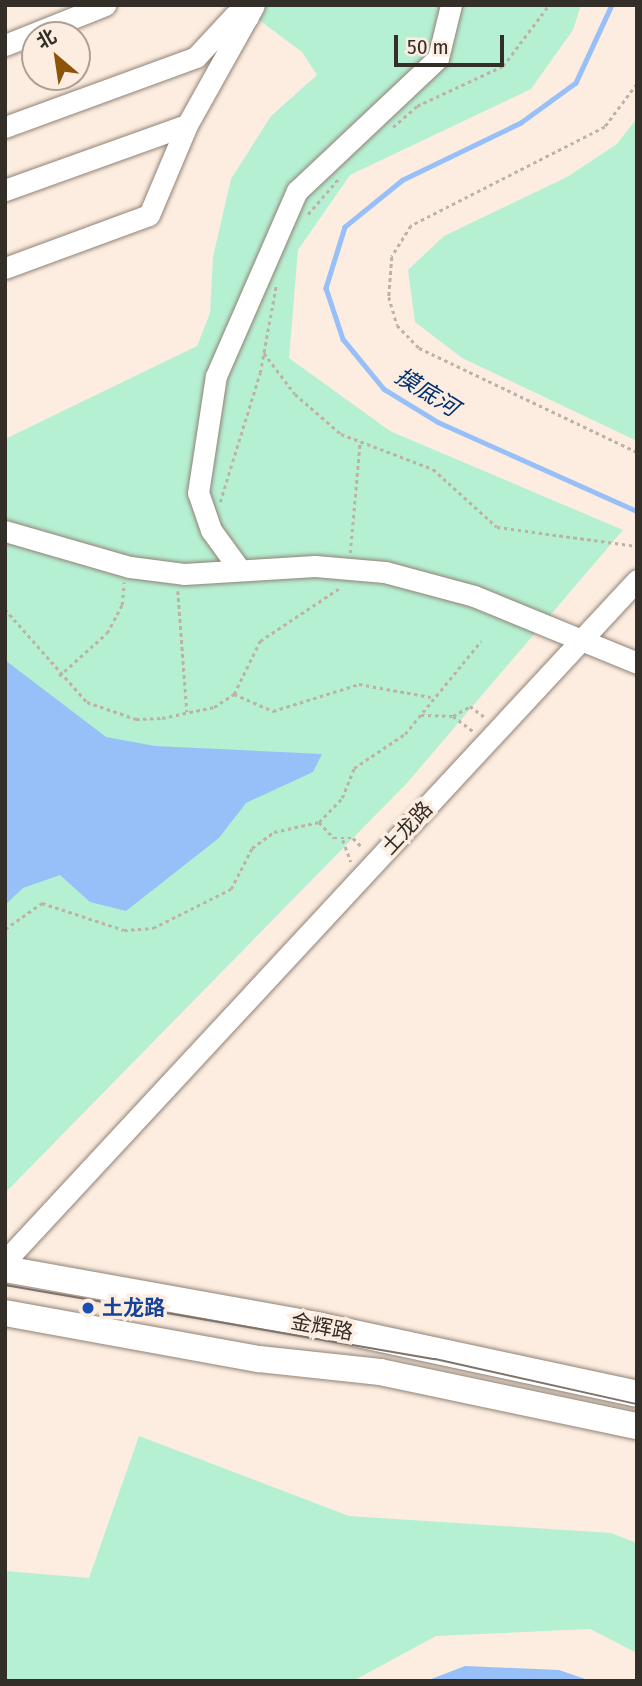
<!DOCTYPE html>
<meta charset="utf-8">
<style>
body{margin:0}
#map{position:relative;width:642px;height:1686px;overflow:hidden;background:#fdede0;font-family:"Fira Sans Condensed","Noto Sans SC",sans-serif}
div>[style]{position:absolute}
.green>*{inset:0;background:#b6f0d3}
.water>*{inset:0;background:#97bff8}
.stream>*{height:4.5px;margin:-2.25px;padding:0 2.25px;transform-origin:2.25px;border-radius:2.25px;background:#97bff8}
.path>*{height:2.5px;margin-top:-1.25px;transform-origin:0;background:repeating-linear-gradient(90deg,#beb1a6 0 3.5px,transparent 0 7px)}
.roads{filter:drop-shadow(0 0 2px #908276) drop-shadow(0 0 2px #908276)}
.minor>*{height:21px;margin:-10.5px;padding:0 10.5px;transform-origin:10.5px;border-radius:10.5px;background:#fff}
.major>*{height:26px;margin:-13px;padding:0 13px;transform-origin:13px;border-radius:13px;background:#fff}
.tram>*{height:2px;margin:-1px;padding:0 1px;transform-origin:1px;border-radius:1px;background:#7d736b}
.dots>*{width:19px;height:19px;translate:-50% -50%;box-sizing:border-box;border:4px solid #fdede0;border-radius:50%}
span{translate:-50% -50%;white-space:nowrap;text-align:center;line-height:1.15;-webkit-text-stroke:7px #fdede0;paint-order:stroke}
.street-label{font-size:21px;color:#342e29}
.transit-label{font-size:21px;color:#164399;font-weight:700}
.left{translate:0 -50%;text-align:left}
.water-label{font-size:23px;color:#01316e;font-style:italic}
.frame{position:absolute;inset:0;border:7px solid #342e29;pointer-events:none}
.north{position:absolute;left:21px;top:21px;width:70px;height:70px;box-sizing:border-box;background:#fdede0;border:2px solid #ada197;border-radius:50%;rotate:331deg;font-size:19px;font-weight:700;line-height:28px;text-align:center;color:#342e29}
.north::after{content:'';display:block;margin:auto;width:24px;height:32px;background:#8b5408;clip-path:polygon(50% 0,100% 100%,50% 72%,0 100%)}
.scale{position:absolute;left:394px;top:35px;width:110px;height:32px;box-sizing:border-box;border:4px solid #342e29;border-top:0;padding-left:9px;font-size:21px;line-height:24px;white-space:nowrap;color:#342e29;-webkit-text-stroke:5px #fdede0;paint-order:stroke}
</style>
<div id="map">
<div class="green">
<div style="clip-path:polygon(239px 5px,581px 5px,573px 30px,531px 89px,350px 175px,298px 250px,289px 358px,390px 431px,623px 530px,407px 783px,5px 1193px,5px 439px,197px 346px,210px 313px,213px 257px,231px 179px,271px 116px,317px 75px,302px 52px)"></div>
<div style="clip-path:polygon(637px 118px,637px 441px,462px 358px,415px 322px,408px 270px,444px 236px,567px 177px,617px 144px)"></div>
<div style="clip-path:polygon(139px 1436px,349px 1516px,611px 1533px,637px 1543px,637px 1653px,590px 1629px,436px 1636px,353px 1681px,5px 1681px,5px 1571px,89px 1578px)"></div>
</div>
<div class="water">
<div style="clip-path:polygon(5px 660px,106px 737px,155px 746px,322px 754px,313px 772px,246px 803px,219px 838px,126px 911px,90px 902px,60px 875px,23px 888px,5px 905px)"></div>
<div style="clip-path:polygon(465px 1666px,559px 1670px,591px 1681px,426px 1681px)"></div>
</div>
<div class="stream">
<div style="left:612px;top:5px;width:86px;rotate:114.8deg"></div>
<div style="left:576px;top:83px;width:68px;rotate:144deg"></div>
<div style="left:521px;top:123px;width:131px;rotate:154.2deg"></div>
<div style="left:403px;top:180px;width:75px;rotate:141deg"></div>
<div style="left:345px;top:227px;width:64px;rotate:107.3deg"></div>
<div style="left:326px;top:288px;width:54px;rotate:71.6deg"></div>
<div style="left:343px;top:339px;width:65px;rotate:50.6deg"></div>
<div style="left:384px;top:389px;width:63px;rotate:31.4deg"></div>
<div style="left:438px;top:422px;width:218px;rotate:24.1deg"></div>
</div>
<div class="path">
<div style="left:637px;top:84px;width:54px;rotate:126.7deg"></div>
<div style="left:605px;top:127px;width:218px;rotate:153deg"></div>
<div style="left:411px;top:226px;width:36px;rotate:122deg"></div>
<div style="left:392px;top:257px;width:40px;rotate:94.3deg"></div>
<div style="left:389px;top:297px;width:29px;rotate:74deg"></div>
<div style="left:397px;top:325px;width:32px;rotate:46deg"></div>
<div style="left:419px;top:348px;width:242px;rotate:25.5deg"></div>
<div style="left:393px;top:127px;width:32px;rotate:-41deg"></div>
<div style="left:417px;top:106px;width:95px;rotate:-24.9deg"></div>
<div style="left:503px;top:66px;width:76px;rotate:-53deg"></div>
<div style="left:308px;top:214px;width:49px;rotate:-49.1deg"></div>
<div style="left:264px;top:353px;width:51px;rotate:52.9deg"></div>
<div style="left:295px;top:394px;width:61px;rotate:41deg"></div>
<div style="left:341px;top:434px;width:98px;rotate:20.8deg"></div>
<div style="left:433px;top:469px;width:86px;rotate:42.2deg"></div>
<div style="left:497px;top:527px;width:141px;rotate:7.7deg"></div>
<div style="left:220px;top:502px;width:135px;rotate:-72.8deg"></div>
<div style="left:260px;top:373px;width:88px;rotate:-79.6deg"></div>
<div style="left:350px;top:553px;width:112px;rotate:-84.9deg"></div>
<div style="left:178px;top:591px;width:121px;rotate:85.7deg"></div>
<div style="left:5px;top:609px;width:124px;rotate:48.6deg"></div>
<div style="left:87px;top:702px;width:52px;rotate:19.1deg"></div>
<div style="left:136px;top:719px;width:26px;rotate:-2deg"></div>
<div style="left:162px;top:718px;width:53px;rotate:-11.9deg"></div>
<div style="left:214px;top:707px;width:24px;rotate:-33deg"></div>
<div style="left:234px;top:694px;width:59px;rotate:-63.9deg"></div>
<div style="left:260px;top:641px;width:97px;rotate:-33.7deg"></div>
<div style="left:59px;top:676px;width:64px;rotate:-41.9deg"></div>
<div style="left:107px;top:633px;width:32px;rotate:-62deg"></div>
<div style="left:122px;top:605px;width:23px;rotate:-85deg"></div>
<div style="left:234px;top:694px;width:43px;rotate:23.6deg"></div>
<div style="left:273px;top:711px;width:90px;rotate:-17.4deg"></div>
<div style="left:359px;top:684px;width:73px;rotate:10.2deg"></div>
<div style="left:421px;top:715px;width:32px;rotate:2deg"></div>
<div style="left:453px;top:716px;width:20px;rotate:-30deg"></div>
<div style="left:470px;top:706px;width:20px;rotate:37deg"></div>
<div style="left:453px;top:716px;width:25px;rotate:37deg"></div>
<div style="left:319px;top:822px;width:22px;rotate:47deg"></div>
<div style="left:334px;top:838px;width:19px"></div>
<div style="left:353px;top:838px;width:14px;rotate:45deg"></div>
<div style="left:343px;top:840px;width:23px;rotate:70deg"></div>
<div style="left:5px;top:929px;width:45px;rotate:-35.1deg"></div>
<div style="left:42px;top:903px;width:86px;rotate:18.2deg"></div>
<div style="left:124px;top:930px;width:29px;rotate:-4deg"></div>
<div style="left:153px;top:928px;width:87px;rotate:-26.6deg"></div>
<div style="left:231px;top:889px;width:46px;rotate:-62.9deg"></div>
<div style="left:252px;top:848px;width:27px;rotate:-36deg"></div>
<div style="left:274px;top:832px;width:46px;rotate:-12.5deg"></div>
<div style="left:319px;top:822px;width:33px;rotate:-46deg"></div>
<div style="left:342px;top:798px;width:32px;rotate:-68deg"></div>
<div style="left:354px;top:768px;width:61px;rotate:-33.7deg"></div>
<div style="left:405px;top:734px;width:120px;rotate:-50.7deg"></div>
</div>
<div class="roads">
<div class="minor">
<div style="left:5px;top:45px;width:108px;rotate:-21.8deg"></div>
<div style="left:5px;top:127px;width:203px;rotate:-20.1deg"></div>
<div style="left:196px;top:57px;width:56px;rotate:-47.2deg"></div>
<div style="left:234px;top:16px;width:14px;rotate:4deg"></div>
<div style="left:5px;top:190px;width:193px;rotate:-19.7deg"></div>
<div style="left:5px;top:268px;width:153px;rotate:-20.2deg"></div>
<div style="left:149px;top:215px;width:98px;rotate:-67.1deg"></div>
<div style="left:187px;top:125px;width:137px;rotate:-60.8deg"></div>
<div style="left:5px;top:531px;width:130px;rotate:16.1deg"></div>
<div style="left:130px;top:567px;width:54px;rotate:7.4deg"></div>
<div style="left:184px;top:574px;width:131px;rotate:-3.5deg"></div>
<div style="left:315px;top:566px;width:70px;rotate:4.9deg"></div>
<div style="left:385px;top:572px;width:92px;rotate:15.1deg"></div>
<div style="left:474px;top:596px;width:176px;rotate:22.3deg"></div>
<div style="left:240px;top:570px;width:49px;rotate:-125.9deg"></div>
<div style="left:211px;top:530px;width:39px;rotate:-109deg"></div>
<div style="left:198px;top:493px;width:118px;rotate:-81.3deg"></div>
<div style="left:216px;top:376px;width:202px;rotate:-66.4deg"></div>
<div style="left:297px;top:191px;width:194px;rotate:-43.3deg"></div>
<div style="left:438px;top:58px;width:55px;rotate:-76.2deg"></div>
<div style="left:5px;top:1261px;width:929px;rotate:-47.14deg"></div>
</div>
<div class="major">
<div style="left:5px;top:1269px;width:321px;rotate:10.2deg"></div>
<div style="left:321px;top:1326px;width:323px;rotate:12.1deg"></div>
<div style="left:5px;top:1313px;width:258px;rotate:10.3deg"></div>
<div style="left:259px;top:1359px;width:122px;rotate:6.1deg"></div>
<div style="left:380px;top:1372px;width:263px;rotate:11.9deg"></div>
</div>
</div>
<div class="tram">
<div style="left:5px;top:1285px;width:436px;rotate:9.8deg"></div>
<div style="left:435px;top:1359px;width:207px;rotate:12.6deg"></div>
</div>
<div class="dots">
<div style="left:88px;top:1308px;background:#1a4fb4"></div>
</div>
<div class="street-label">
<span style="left:407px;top:828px;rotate:-47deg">土龙路</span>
<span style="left:322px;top:1327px;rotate:11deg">金辉路</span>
</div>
<div class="transit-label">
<span class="left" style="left:102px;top:1308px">土龙路</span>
</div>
<div class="water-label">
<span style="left:427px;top:392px;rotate:32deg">摸底河</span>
</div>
<div class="frame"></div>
<div class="north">北</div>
<div class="scale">50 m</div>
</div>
